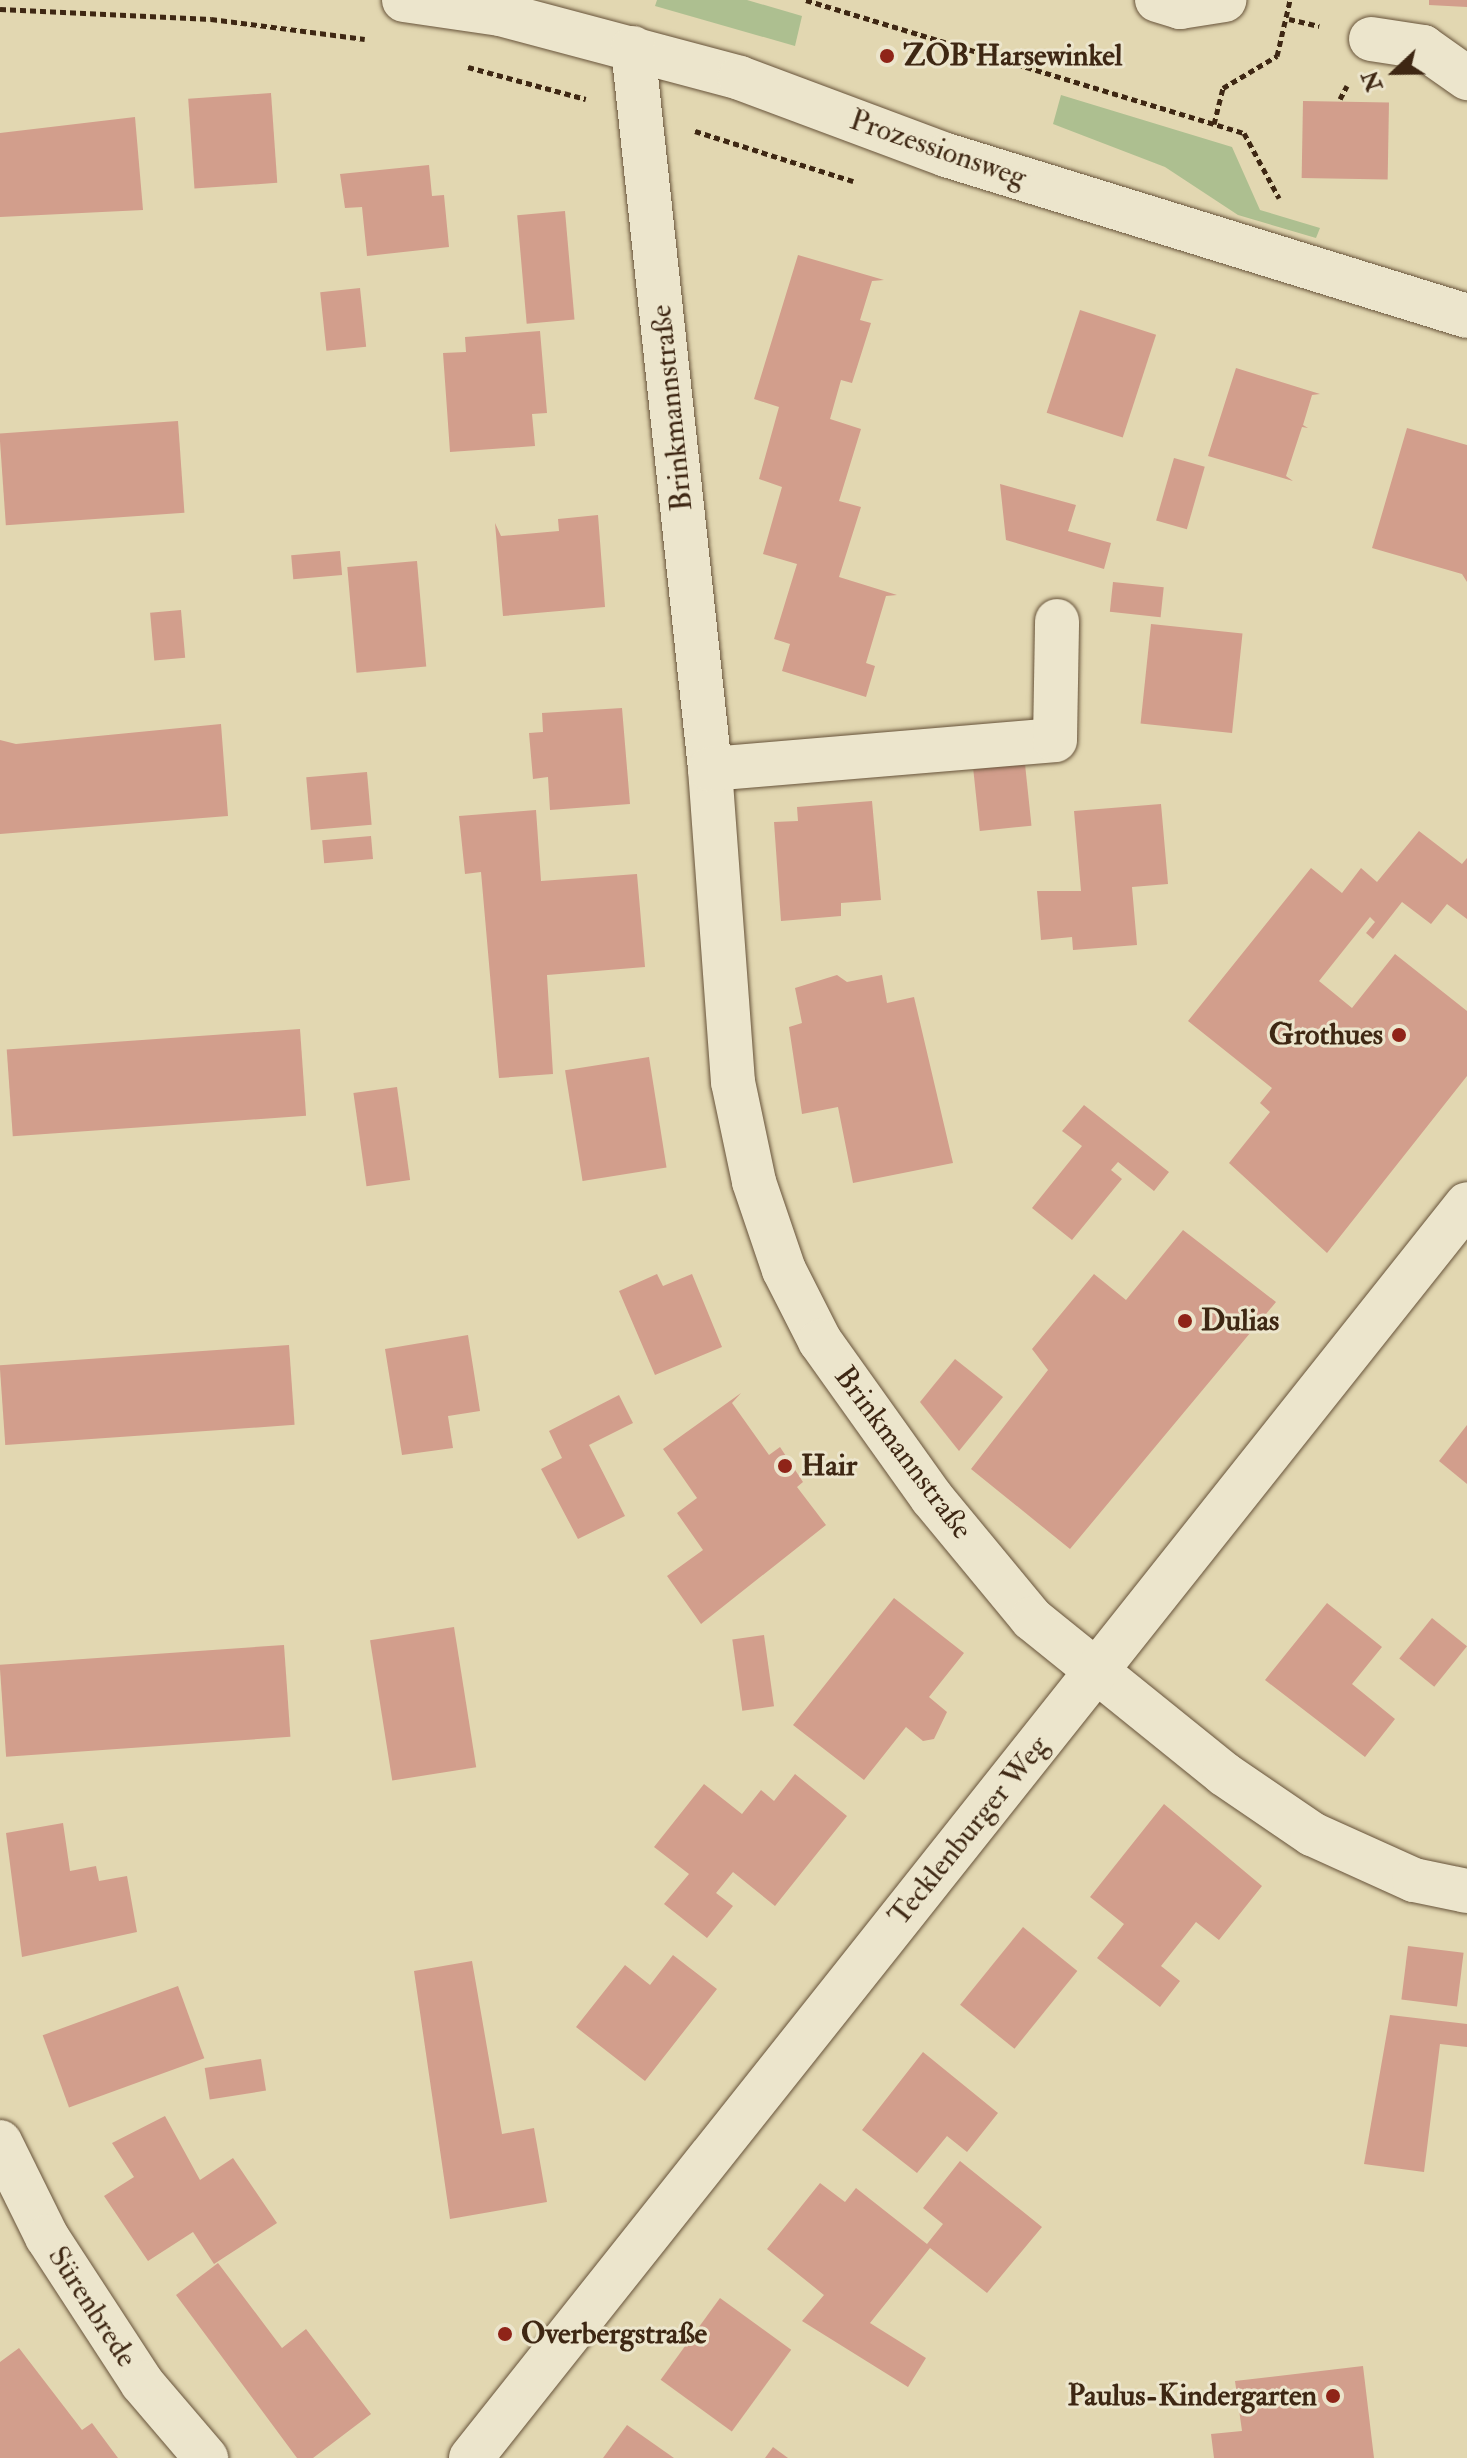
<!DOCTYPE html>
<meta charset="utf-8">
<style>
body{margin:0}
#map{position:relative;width:1467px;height:2458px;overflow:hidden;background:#e2d7b1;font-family:"IM FELL Double Pica",serif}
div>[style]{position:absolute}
.green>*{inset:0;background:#adbf90}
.building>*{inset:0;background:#d29e8c;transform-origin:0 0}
.path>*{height:5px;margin-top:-2.5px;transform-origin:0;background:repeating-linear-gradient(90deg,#3e2713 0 6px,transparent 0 10px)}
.roads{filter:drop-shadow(0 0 2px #67533a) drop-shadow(0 0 2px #67533a)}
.minor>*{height:44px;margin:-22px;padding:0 22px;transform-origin:22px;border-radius:22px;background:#ece5cc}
.dots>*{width:22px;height:22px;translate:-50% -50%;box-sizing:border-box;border:4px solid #ece5cc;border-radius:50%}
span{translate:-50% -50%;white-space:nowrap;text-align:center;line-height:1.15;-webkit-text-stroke:6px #ece5cc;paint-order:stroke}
.poi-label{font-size:30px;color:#3e2713;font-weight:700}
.left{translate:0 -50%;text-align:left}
.right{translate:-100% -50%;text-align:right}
.street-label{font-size:30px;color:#3e2713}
.north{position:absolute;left:1355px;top:32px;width:80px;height:80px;-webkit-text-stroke:6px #ece5cc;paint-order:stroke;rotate:248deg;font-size:22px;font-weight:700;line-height:32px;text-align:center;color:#3e2713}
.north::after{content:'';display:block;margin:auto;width:28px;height:36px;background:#3e2713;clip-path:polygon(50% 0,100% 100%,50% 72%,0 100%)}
</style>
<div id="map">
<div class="green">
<div style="clip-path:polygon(657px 0,747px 0,802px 16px,795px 46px,655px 6px)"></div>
<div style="clip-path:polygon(1061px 95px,1232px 147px,1260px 210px,1320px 228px,1316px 238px,1238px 215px,1165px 167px,1053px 124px)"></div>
</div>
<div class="building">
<div style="clip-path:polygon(1429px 0,1467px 0,1467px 7px,1429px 5px)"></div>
<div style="left:271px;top:93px;width:90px;height:83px;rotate:86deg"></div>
<div style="left:1303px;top:101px;width:86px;height:77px;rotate:1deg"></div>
<div style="clip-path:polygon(135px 117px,143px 210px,0 217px,0 133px)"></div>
<div style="clip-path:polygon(429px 165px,432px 196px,444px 195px,449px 247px,367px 256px,362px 207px,345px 208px,340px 174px)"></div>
<div style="left:565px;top:211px;width:109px;height:48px;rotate:85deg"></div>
<div style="clip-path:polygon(798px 255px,884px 280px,872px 281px,860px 320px,871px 323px,852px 383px,841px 380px,830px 419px,861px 429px,839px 501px,861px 507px,839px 577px,897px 595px,886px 596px,866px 663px,875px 666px,866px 697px,782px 671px,790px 644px,774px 639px,797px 564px,763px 554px,782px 487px,759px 479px,779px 407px,754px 399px)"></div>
<div style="left:360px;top:288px;width:59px;height:40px;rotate:84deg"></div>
<div style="left:1080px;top:310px;width:80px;height:108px;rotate:18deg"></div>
<div style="clip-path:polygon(540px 331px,547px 413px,532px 414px,535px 446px,450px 452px,443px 353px,466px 352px,465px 337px)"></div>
<div style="clip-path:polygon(1236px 368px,1320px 394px,1312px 395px,1303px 425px,1308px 428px,1302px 427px,1286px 476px,1293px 481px,1208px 456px)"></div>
<div style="left:178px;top:421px;width:92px;height:179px;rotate:86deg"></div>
<div style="clip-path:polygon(1407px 428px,1467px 445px,1467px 582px,1462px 574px,1372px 548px)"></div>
<div style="left:1174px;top:458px;width:32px;height:65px;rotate:16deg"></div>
<div style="clip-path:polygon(1000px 484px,1076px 505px,1068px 531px,1111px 543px,1104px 569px,1006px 540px)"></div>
<div style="clip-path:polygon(598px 515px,605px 607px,503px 616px,495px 523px,501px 536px,559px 531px,558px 519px)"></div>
<div style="left:340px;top:551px;width:24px;height:49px;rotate:85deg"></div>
<div style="left:417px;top:561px;width:106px;height:70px;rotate:85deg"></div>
<div style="left:1113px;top:582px;width:51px;height:30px;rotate:6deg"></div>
<div style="left:181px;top:610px;width:48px;height:31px;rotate:85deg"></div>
<div style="left:1151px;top:624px;width:92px;height:100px;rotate:6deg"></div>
<div style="clip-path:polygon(622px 708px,630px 804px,550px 810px,548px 777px,533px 779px,529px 733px,543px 732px,542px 713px)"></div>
<div style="clip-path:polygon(221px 724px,228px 816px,0 834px,0 740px,16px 744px)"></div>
<div style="left:1025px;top:764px;width:62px;height:52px;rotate:84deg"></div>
<div style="left:367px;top:772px;width:53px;height:61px;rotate:85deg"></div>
<div style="clip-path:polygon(872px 801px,881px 900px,841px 903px,841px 916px,781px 921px,774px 822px,798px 821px,797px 807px)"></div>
<div style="clip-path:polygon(1161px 804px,1168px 884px,1132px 887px,1137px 945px,1073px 950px,1072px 937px,1041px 940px,1037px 891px,1081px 891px,1074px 811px)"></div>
<div style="clip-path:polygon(536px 810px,541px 881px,637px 874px,645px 967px,547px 975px,553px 1074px,499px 1078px,481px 872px,465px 874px,459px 816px)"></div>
<div style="clip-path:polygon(1419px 831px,1462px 864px,1467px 858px,1467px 919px,1447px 904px,1431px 924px,1402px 902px,1373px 939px,1366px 933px,1375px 922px,1370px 917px,1319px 981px,1352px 1008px,1395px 954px,1467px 1011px,1467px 1076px,1327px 1253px,1229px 1163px,1270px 1112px,1260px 1103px,1272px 1088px,1188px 1021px,1311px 868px,1342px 893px,1361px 868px,1377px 882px)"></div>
<div style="left:371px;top:836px;width:23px;height:49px;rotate:85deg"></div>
<div style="clip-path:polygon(837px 975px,847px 982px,882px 975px,887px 1003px,914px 997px,953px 1163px,853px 1183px,838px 1107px,802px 1114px,789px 1027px,802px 1023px,795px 988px)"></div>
<div style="left:300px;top:1029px;width:87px;height:294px;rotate:86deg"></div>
<div style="left:649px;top:1057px;width:112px;height:85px;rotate:81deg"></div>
<div style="left:397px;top:1087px;width:94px;height:44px;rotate:82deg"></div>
<div style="clip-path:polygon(1084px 1105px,1169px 1172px,1154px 1191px,1118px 1162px,1111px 1170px,1122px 1179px,1072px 1240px,1032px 1208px,1082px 1146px,1062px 1131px)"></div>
<div style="clip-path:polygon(1183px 1230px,1276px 1302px,1070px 1549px,971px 1469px,1048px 1370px,1032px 1349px,1094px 1274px,1126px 1300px)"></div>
<div style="clip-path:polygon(657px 1274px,663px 1286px,692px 1274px,722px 1347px,655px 1375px,619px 1291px)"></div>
<div style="clip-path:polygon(468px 1335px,480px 1411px,448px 1416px,453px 1448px,402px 1455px,385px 1349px)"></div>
<div style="left:289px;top:1345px;width:80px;height:290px;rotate:86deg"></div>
<div style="clip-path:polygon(955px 1359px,1003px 1397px,959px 1451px,920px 1402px)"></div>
<div style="clip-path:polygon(741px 1393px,732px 1403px,769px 1455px,780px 1447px,803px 1482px,797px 1487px,826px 1525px,701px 1624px,667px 1576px,703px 1550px,677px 1513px,697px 1498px,663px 1449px)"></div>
<div style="clip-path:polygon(619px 1395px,633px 1423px,589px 1445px,625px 1516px,578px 1539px,541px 1469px,562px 1458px,549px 1431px)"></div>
<div style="clip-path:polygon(1467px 1425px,1467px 1484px,1439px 1461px)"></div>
<div style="clip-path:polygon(894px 1598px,964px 1653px,929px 1697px,947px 1712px,934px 1739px,923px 1741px,906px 1727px,864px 1780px,793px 1725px)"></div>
<div style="clip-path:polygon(1327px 1603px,1382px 1647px,1352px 1684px,1395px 1719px,1365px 1757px,1265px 1680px)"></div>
<div style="left:1432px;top:1618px;width:45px;height:52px;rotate:39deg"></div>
<div style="left:454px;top:1627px;width:142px;height:85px;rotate:81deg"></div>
<div style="left:764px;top:1635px;width:72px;height:32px;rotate:82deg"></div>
<div style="left:284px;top:1645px;width:92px;height:285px;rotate:86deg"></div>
<div style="clip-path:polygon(795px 1774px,847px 1816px,775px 1906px,733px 1872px,716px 1893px,733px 1906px,707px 1938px,664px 1904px,689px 1874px,654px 1847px,704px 1784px,742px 1814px,761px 1790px,774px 1801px)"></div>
<div style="clip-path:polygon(1164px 1804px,1262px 1886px,1219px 1940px,1196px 1922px,1161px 1966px,1180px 1981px,1160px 2007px,1097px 1958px,1124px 1924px,1090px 1897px)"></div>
<div style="clip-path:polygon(63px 1823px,70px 1871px,96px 1866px,99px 1881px,127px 1876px,137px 1932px,22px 1957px,6px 1833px)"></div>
<div style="left:1023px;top:1927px;width:70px;height:100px;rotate:39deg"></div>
<div style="left:1408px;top:1946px;width:56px;height:54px;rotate:7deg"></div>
<div style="clip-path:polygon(673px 1955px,717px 1989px,645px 2081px,576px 2027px,625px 1965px,650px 1985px)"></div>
<div style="clip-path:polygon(472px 1961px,502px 2134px,534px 2128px,547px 2202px,450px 2219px,414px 1971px)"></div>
<div style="left:178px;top:1986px;width:77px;height:144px;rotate:70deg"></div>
<div style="clip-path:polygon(1390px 2015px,1467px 2024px,1467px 2047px,1440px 2044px,1424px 2172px,1364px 2164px)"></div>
<div style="clip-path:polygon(923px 2052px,998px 2113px,967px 2152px,947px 2136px,917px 2173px,862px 2130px)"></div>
<div style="left:261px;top:2059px;width:32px;height:57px;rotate:81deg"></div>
<div style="clip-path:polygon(165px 2116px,200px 2180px,233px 2158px,277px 2223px,214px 2264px,193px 2232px,148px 2261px,104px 2196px,134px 2177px,112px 2143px)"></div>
<div style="clip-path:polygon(960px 2161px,1042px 2227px,987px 2293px,930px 2248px,870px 2323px,926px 2358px,908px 2387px,802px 2321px,824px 2295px,767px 2249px,820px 2183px,845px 2202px,856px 2188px,927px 2244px,943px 2224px,923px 2208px)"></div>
<div style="clip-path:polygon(218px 2263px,282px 2348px,306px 2329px,371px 2414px,313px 2458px,297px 2458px,176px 2295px)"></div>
<div style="left:720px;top:2298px;width:88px;height:101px;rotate:36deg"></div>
<div style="clip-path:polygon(19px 2348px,82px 2430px,92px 2423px,118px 2458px,0 2458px,0 2362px)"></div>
<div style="clip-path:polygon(1363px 2366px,1374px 2458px,1214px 2458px,1211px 2434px,1242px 2431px,1235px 2381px)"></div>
<div style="clip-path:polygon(627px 2425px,674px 2458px,603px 2458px)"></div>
<div style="clip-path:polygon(773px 2447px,788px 2458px,765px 2458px)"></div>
</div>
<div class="path">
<div style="left:806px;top:0;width:458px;rotate:16.9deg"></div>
<div style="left:1244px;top:133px;width:74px;rotate:61.7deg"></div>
<div style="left:0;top:9px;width:211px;rotate:2.7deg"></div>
<div style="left:211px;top:19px;width:155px;rotate:7.4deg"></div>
<div style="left:1289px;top:19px;width:31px;rotate:13deg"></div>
<div style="left:468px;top:67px;width:122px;rotate:15.2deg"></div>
<div style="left:1340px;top:99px;width:15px;rotate:-62deg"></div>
<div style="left:1214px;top:124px;width:37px;rotate:-76deg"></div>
<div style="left:1223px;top:88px;width:63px;rotate:-30.7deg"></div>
<div style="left:1277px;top:56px;width:57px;rotate:-76.9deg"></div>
<div style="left:695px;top:131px;width:166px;rotate:17.6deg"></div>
</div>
<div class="roads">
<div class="minor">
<div style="left:404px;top:0;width:97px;rotate:8.3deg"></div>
<div style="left:500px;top:14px;width:248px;rotate:14.9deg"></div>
<div style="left:740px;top:78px;width:220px;rotate:20.5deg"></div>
<div style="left:946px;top:155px;width:545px;rotate:17.17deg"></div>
<div style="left:1157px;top:0;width:24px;rotate:17deg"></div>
<div style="left:1180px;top:7px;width:45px;rotate:-9deg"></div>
<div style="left:1371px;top:39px;width:53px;rotate:8.7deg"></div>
<div style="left:1423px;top:47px;width:54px;rotate:35.2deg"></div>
<div style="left:633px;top:48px;width:725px;rotate:83.9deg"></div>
<div style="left:710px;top:769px;width:314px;rotate:85.8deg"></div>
<div style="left:733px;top:1082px;width:102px;rotate:78.1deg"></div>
<div style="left:754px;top:1182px;width:93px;rotate:71.2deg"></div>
<div style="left:784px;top:1270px;width:80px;rotate:63.1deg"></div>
<div style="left:820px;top:1341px;width:193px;rotate:54.5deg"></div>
<div style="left:932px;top:1498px;width:157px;rotate:50.4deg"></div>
<div style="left:1032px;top:1619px;width:247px;rotate:38.9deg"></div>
<div style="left:1224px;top:1774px;width:107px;rotate:34.3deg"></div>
<div style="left:1312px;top:1834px;width:112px;rotate:24.3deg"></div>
<div style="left:1414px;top:1880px;width:54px;rotate:11.7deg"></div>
<div style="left:710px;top:769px;width:346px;rotate:-4.8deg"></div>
<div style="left:1055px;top:740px;width:119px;rotate:-89deg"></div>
<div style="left:0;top:2142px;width:106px;rotate:63.7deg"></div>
<div style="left:47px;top:2237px;width:174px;rotate:56.9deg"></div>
<div style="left:142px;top:2383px;width:99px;rotate:49.5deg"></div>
<div style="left:471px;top:2458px;width:1601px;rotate:-51.54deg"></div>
</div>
</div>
<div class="dots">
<div style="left:887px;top:56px;background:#8f2418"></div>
<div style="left:1399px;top:1035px;background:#8f2418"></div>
<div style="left:1185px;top:1321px;background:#8f2418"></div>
<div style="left:785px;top:1466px;background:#8f2418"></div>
<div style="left:505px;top:2334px;background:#8f2418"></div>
<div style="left:1333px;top:2396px;background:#8f2418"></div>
</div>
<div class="poi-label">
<span class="left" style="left:903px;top:56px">ZOB Harsewinkel</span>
<span class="right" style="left:1383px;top:1035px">Grothues</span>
<span class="left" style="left:1201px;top:1321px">Dulias</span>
<span class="left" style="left:801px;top:1466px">Hair</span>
<span class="left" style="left:521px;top:2334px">Overbergstraße</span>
<span class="right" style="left:1317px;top:2396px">Paulus-Kindergarten</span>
</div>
<div class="street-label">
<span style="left:938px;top:149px;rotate:19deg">Prozessionsweg</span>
<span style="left:672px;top:408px;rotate:-96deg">Brinkmannstraße</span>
<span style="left:903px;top:1453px;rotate:53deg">Brinkmannstraße</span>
<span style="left:969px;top:1831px;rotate:-51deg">Tecklenburger Weg</span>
<span style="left:92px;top:2307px;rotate:57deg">Sürenbrede</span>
</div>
<div class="north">N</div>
</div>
